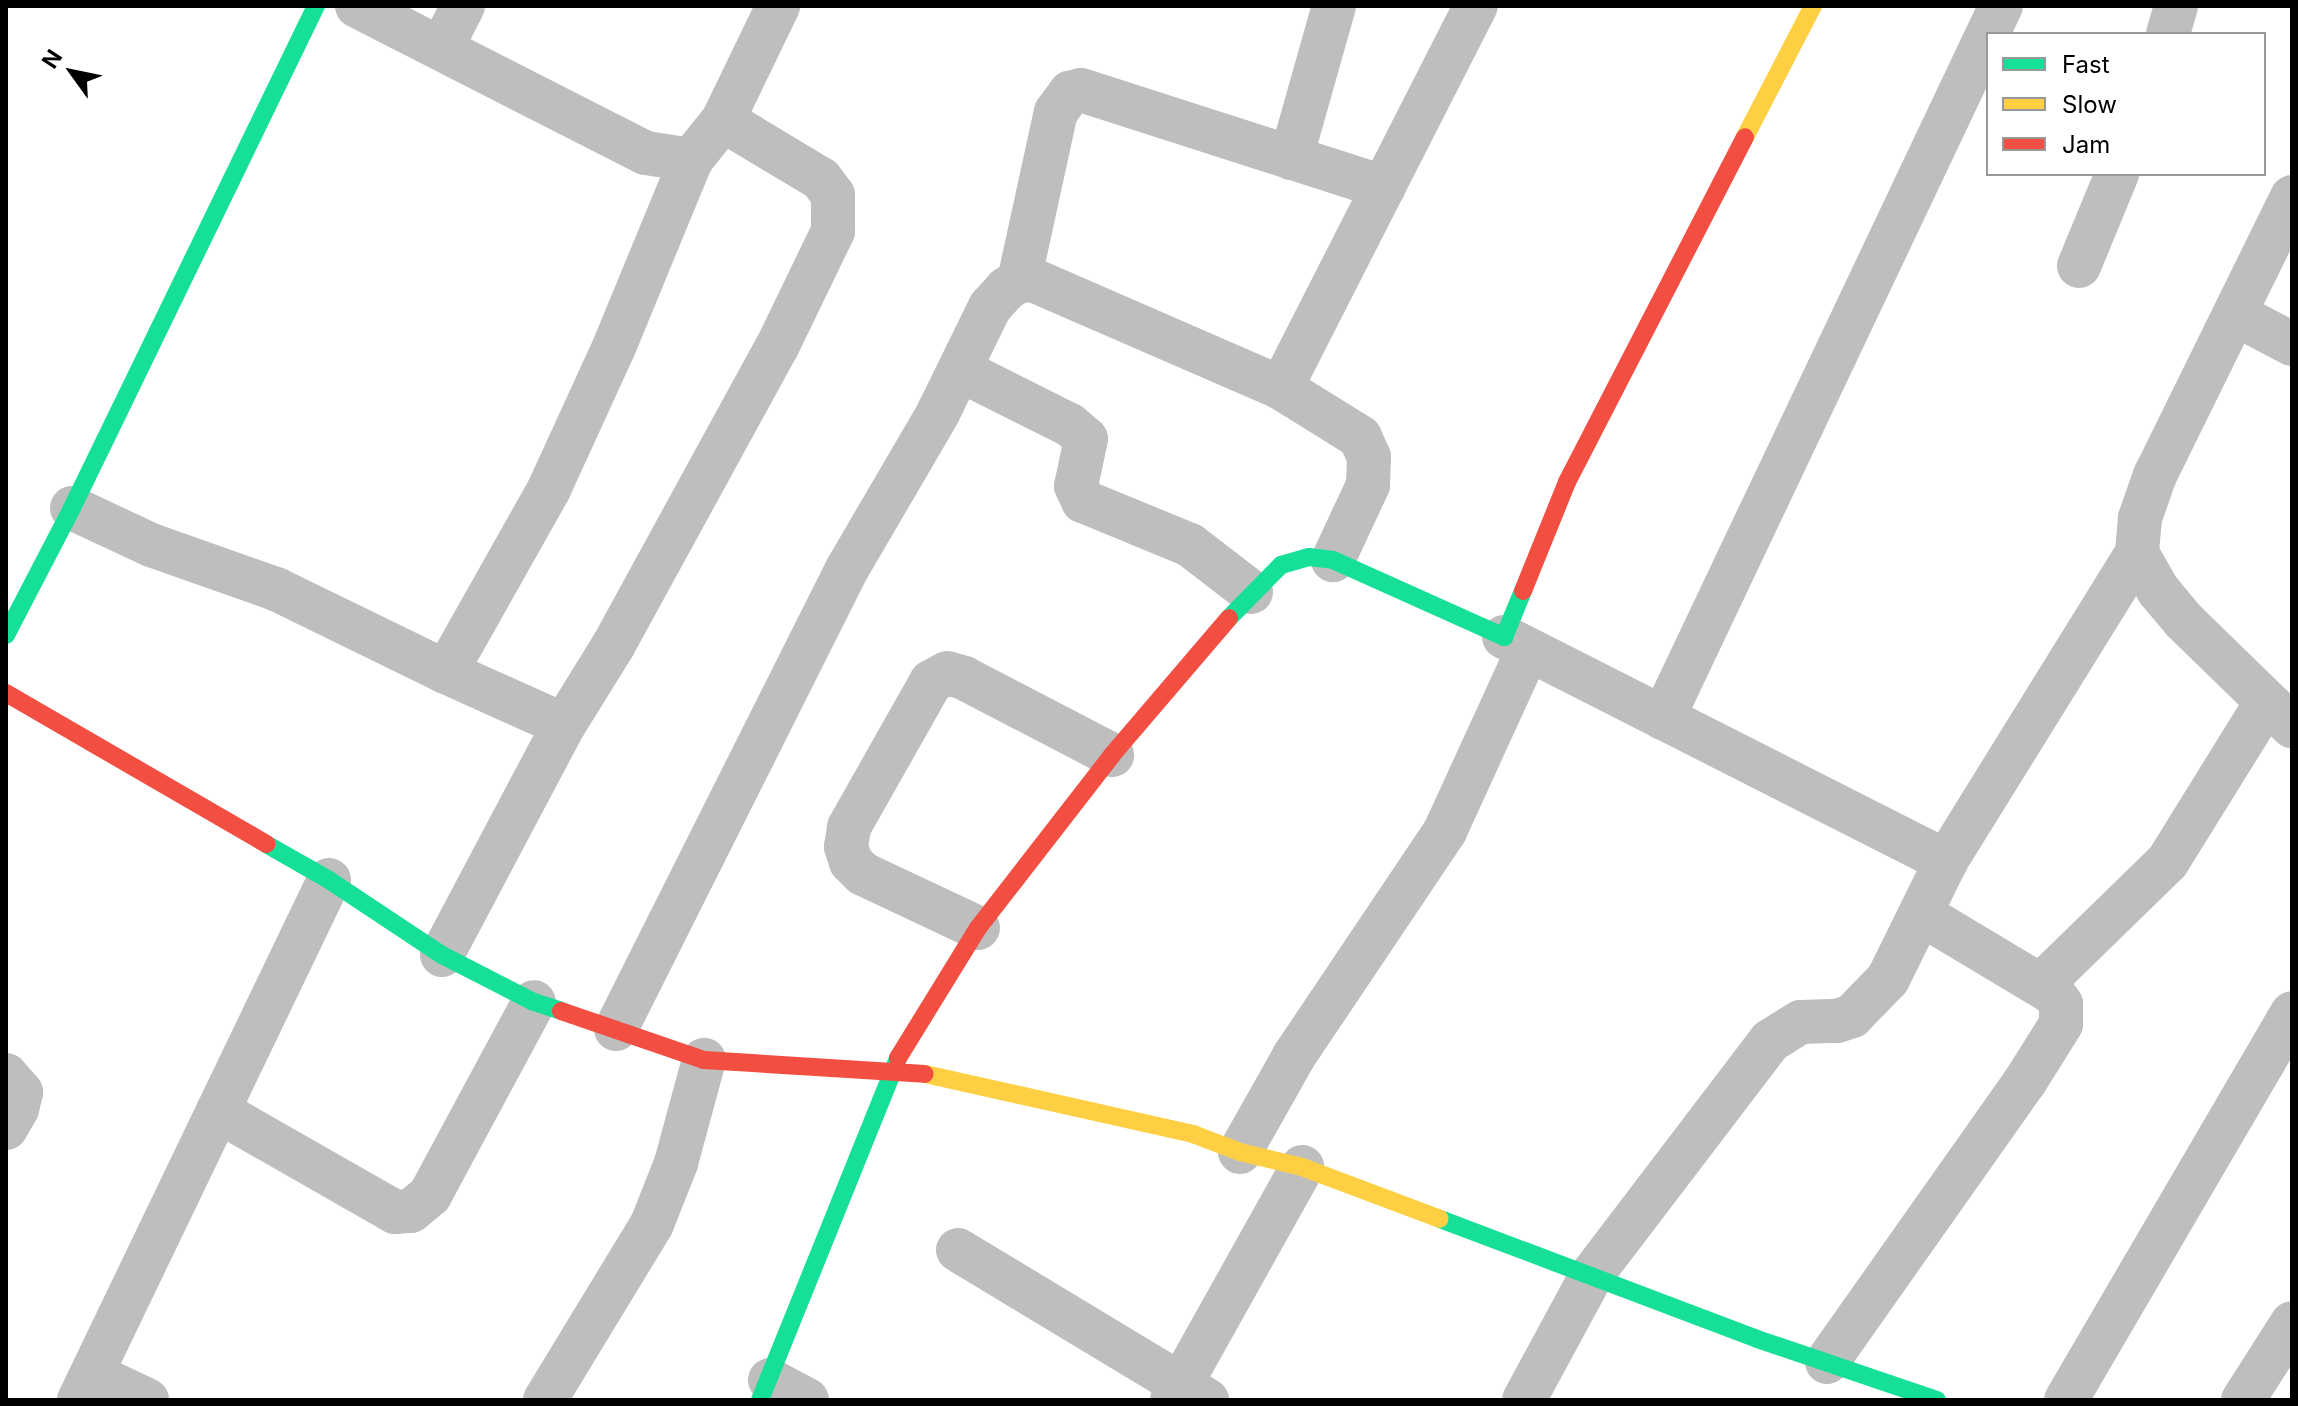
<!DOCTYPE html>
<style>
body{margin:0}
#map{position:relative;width:2298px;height:1406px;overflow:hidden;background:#fff;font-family:Inter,sans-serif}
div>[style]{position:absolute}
.street>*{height:44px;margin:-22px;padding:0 22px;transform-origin:22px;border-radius:22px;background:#bebebe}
.fast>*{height:18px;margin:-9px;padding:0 9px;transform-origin:9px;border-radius:9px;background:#16e098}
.slow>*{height:18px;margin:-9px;padding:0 9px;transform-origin:9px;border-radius:9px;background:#ffcf43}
.jam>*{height:18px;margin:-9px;padding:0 9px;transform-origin:9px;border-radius:9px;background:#f24e42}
span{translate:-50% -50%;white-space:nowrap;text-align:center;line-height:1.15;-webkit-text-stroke:7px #fff;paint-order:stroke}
.frame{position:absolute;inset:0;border:8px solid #000;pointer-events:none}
.legend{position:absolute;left:1986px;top:32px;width:280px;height:144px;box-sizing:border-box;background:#fff;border:2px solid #999;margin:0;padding:10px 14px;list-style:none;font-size:24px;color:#000}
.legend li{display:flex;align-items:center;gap:16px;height:40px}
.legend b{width:40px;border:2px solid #999}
.north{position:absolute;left:32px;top:32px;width:80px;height:80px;-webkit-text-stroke:6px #fff;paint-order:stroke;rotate:303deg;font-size:22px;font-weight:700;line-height:32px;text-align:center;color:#000}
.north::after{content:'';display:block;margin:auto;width:28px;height:36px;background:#000;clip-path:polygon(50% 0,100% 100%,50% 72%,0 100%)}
</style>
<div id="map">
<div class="street">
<div style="left:357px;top:6px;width:324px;rotate:27deg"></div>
<div style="left:646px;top:153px;width:46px;rotate:8.8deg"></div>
<div style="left:691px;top:160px;width:51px;rotate:-51.3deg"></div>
<div style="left:723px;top:120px;width:127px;rotate:-64.2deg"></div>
<div style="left:2168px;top:34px;width:29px;rotate:-74deg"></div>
<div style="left:442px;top:47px;width:46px;rotate:-62.9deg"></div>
<div style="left:1291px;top:158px;width:158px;rotate:-74.2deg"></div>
<div style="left:2292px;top:197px;width:310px;rotate:116.2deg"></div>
<div style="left:2155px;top:475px;width:46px;rotate:109.2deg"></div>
<div style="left:2140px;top:518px;width:35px;rotate:95deg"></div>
<div style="left:2137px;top:553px;width:43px;rotate:60.4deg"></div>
<div style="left:2158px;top:590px;width:40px;rotate:50deg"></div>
<div style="left:2184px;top:621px;width:151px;rotate:44.2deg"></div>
<div style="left:2079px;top:266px;width:100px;rotate:-67.6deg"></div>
<div style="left:1019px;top:281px;width:173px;rotate:-77.7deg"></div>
<div style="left:1056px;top:112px;width:24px;rotate:-54deg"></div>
<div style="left:1070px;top:93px;width:11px;rotate:-15deg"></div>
<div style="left:1081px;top:90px;width:318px;rotate:17.8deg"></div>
<div style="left:2235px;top:314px;width:64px;rotate:27.8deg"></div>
<div style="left:960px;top:370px;width:123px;rotate:26.6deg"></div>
<div style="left:1070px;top:425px;width:21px;rotate:41deg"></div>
<div style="left:1086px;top:439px;width:48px;rotate:102deg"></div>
<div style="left:1076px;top:486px;width:17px;rotate:65deg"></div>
<div style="left:1083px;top:501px;width:116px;rotate:22.4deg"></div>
<div style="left:1190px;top:545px;width:77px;rotate:37.6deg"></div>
<div style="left:1281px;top:388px;width:429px;rotate:-63deg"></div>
<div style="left:72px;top:508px;width:87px;rotate:25.1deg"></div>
<div style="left:151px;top:545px;width:133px;rotate:19.4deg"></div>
<div style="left:276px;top:589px;width:189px;rotate:26deg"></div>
<div style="left:446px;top:672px;width:129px;rotate:24.2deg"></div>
<div style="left:1504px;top:637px;width:496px;rotate:26.9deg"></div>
<div style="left:446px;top:672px;width:210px;rotate:-60.6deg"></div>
<div style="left:549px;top:489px;width:156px;rotate:-65.4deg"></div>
<div style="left:614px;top:347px;width:202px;rotate:-67.6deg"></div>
<div style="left:1663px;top:718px;width:788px;rotate:-64.61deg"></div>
<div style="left:978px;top:928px;width:127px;rotate:-154.8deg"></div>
<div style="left:863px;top:874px;width:17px;rotate:-135deg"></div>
<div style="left:851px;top:862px;width:16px;rotate:-108deg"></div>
<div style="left:846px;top:847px;width:20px;rotate:-81deg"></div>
<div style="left:849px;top:827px;width:167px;rotate:-60.5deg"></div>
<div style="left:931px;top:682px;width:18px;rotate:-29deg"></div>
<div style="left:947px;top:673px;width:18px;rotate:16deg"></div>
<div style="left:964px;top:678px;width:167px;rotate:27.5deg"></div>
<div style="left:442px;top:955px;width:260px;rotate:-62.1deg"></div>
<div style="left:564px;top:725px;width:93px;rotate:-58.2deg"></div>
<div style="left:613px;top:646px;width:341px;rotate:-61.3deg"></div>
<div style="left:777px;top:347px;width:129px;rotate:-64.2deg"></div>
<div style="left:833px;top:231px;width:36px;rotate:-90deg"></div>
<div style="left:833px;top:195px;width:20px;rotate:-127deg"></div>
<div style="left:821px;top:179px;width:114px;rotate:-149deg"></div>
<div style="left:2041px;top:985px;width:177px;rotate:-44.3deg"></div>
<div style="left:2168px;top:861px;width:186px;rotate:-58.2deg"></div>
<div style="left:616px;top:1029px;width:515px;rotate:-63.34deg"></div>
<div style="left:847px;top:569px;width:181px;rotate:-59.7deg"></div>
<div style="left:938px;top:413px;width:118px;rotate:-63.9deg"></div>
<div style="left:990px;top:307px;width:24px;rotate:-48deg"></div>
<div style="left:1006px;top:289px;width:15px;rotate:-32deg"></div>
<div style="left:1019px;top:281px;width:14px;rotate:-4deg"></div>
<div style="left:1033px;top:280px;width:270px;rotate:23.5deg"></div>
<div style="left:1281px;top:388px;width:93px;rotate:31.8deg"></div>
<div style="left:1360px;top:437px;width:22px;rotate:66deg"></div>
<div style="left:1369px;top:457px;width:28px;rotate:92deg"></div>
<div style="left:1368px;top:485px;width:83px;rotate:115deg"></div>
<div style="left:6px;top:1075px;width:23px;rotate:49deg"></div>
<div style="left:21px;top:1092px;width:17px;rotate:103deg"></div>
<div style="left:17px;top:1109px;width:22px;rotate:120deg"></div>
<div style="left:218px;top:1111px;width:204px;rotate:29.7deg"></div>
<div style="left:395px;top:1212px;width:16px;rotate:-4deg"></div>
<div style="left:411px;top:1211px;width:25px;rotate:-40deg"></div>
<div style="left:430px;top:1195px;width:219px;rotate:-61.7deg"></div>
<div style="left:1240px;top:1152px;width:110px;rotate:-60.6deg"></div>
<div style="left:1294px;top:1056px;width:271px;rotate:-56.1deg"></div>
<div style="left:1445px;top:831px;width:199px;rotate:-65.4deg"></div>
<div style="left:958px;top:1250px;width:291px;rotate:31.1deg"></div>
<div style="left:1827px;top:1362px;width:345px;rotate:-54.8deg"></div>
<div style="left:2026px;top:1080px;width:66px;rotate:-58deg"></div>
<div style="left:2061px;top:1024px;width:20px;rotate:-90deg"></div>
<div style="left:2061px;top:1004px;width:14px;rotate:-126deg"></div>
<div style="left:2053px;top:993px;width:154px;rotate:-149.1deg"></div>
<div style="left:92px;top:1374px;width:61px;rotate:25.3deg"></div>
<div style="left:770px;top:1380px;width:42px;rotate:28.4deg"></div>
<div style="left:79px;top:1400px;width:577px;rotate:-64.32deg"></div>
<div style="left:545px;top:1400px;width:206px;rotate:-58.7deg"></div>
<div style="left:652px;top:1224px;width:66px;rotate:-68.5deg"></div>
<div style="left:676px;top:1163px;width:107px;rotate:-74.8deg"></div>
<div style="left:1172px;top:1400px;width:267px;rotate:-60.8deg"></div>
<div style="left:1524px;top:1400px;width:141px;rotate:-61.6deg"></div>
<div style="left:1591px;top:1276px;width:295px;rotate:-52.7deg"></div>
<div style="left:1770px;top:1041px;width:36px;rotate:-32deg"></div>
<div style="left:1801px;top:1022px;width:36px;rotate:-2deg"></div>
<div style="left:1837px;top:1021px;width:16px;rotate:-18deg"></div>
<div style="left:1852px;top:1016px;width:52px;rotate:-45.8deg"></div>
<div style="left:1888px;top:979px;width:131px;rotate:-63.8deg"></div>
<div style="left:1946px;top:861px;width:362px;rotate:-58.2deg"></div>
<div style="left:2066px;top:1400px;width:448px;rotate:-59.7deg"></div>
<div style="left:2243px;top:1400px;width:91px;rotate:-57.5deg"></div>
</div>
<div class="fast">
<div style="left:1229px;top:618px;width:74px;rotate:-45.5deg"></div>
<div style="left:1281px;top:565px;width:29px;rotate:-16deg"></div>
<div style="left:1309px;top:557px;width:24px;rotate:7deg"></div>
<div style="left:1333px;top:560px;width:188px;rotate:24.2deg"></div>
<div style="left:1504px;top:637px;width:50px;rotate:-67.6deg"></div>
<div style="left:6px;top:635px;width:143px;rotate:-62.5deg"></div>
<div style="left:72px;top:508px;width:558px;rotate:-64.08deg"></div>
<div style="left:266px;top:844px;width:73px;rotate:29.7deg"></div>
<div style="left:329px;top:880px;width:136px;rotate:33.6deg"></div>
<div style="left:442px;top:955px;width:103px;rotate:27.1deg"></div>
<div style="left:534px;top:1002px;width:28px;rotate:18deg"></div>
<div style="left:1440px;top:1219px;width:339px;rotate:20.7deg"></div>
<div style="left:1757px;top:1339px;width:190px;rotate:18.7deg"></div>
<div style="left:760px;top:1400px;width:369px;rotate:-68deg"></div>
</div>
<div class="slow">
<div style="left:1745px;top:137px;width:148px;rotate:-62.6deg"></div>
<div style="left:925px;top:1074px;width:275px;rotate:12.6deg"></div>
<div style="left:1193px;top:1134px;width:50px;rotate:21deg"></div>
<div style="left:1240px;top:1152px;width:64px;rotate:13.6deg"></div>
<div style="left:1302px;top:1167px;width:147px;rotate:20.6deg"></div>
</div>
<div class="jam">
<div style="left:1523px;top:591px;width:118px;rotate:-68deg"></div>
<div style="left:1567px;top:482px;width:388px;rotate:-62.7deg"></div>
<div style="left:6px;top:693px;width:301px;rotate:30.1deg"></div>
<div style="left:561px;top:1011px;width:151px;rotate:18.9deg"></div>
<div style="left:704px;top:1060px;width:221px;rotate:3.6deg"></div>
<div style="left:898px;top:1058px;width:153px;rotate:-58.4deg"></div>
<div style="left:978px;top:928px;width:219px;rotate:-52.2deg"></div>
<div style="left:1112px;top:755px;width:180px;rotate:-49.5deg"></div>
</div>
<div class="frame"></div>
<ul class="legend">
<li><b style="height:10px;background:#16e098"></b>Fast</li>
<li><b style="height:10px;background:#ffcf43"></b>Slow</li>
<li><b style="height:10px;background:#f24e42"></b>Jam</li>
</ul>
<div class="north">N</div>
</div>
